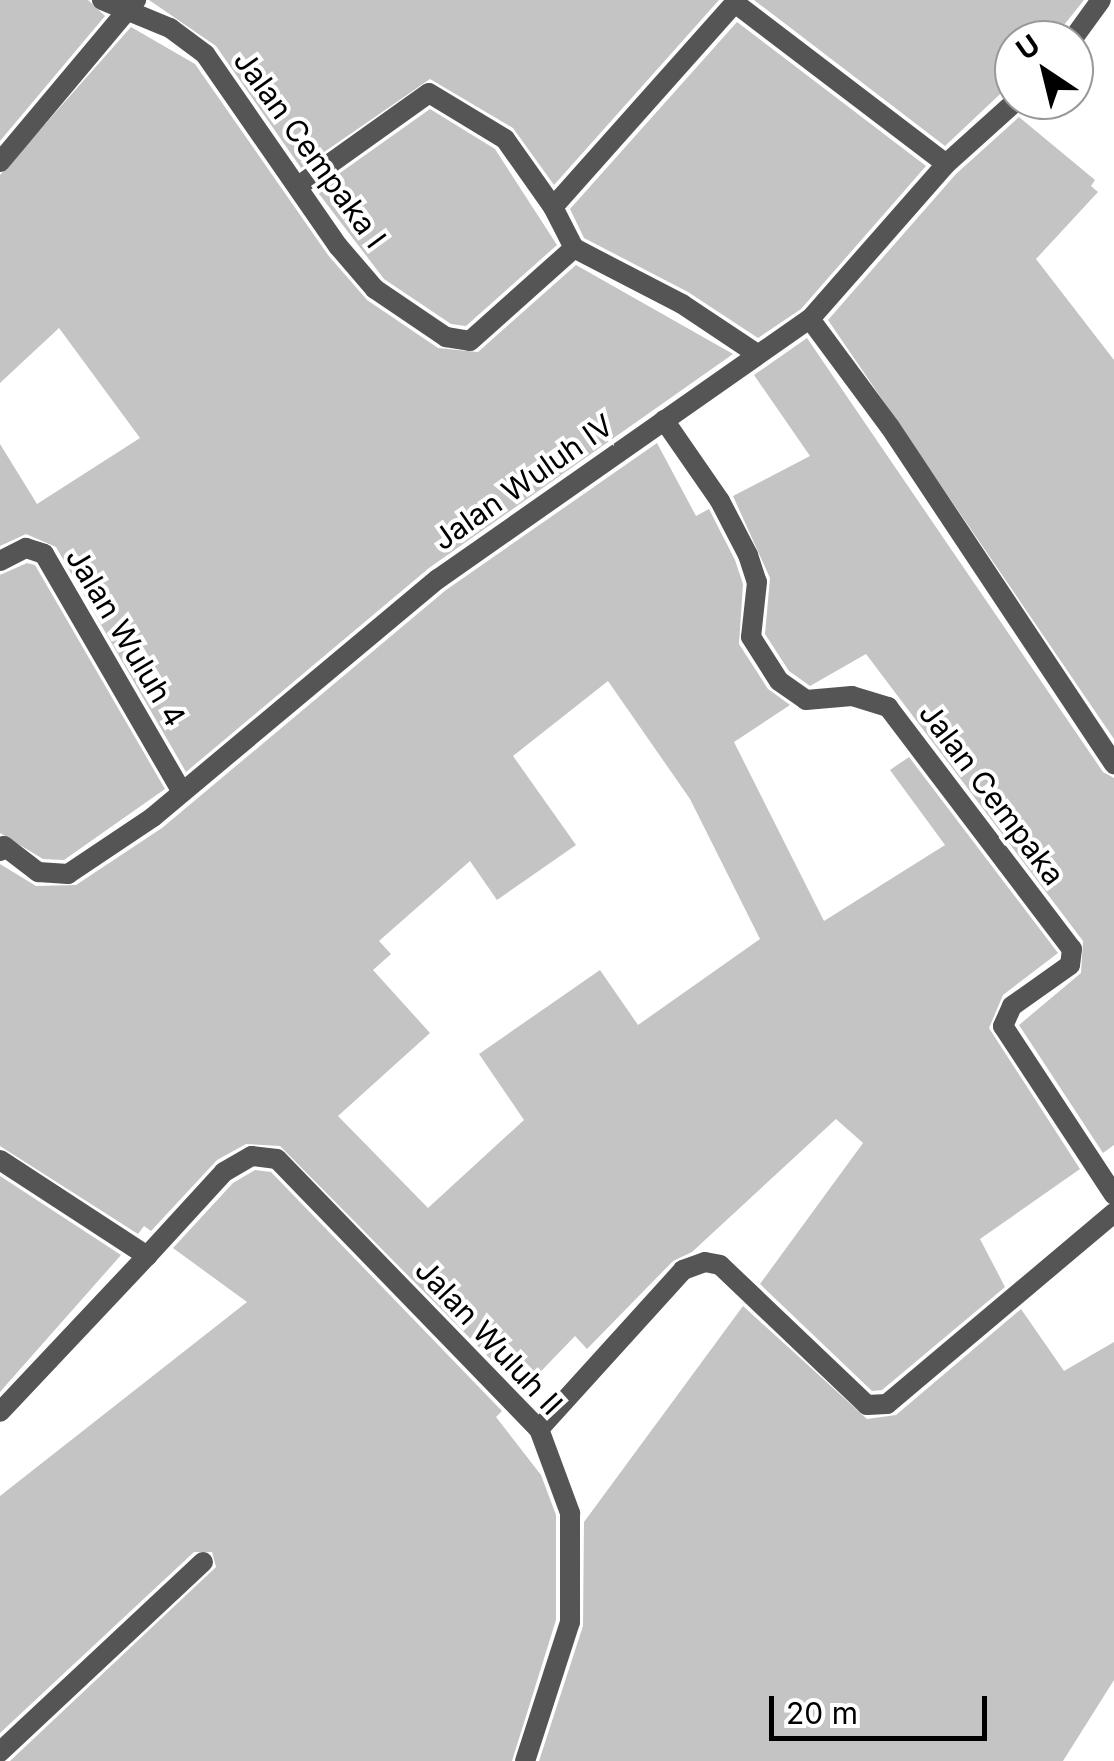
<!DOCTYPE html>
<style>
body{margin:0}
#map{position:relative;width:1114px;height:1761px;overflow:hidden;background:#fff;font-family:Inter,sans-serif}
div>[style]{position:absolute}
.building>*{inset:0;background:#c4c4c4}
.minor>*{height:20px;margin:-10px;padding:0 10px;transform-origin:10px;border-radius:10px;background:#555}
span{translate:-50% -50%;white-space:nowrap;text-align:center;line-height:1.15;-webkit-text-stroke:8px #fff;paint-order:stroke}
.street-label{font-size:30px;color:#000}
.north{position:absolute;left:994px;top:20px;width:100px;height:100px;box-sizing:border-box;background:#fff;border:2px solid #999;border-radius:50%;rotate:325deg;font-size:28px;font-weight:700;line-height:40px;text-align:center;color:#000}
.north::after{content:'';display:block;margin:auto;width:35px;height:45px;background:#000;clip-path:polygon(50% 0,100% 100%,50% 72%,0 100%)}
.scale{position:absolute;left:769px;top:1696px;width:218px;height:45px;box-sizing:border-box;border:5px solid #000;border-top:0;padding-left:12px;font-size:30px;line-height:35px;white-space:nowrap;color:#000;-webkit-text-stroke:8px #fff;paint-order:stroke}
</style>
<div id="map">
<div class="building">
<div style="clip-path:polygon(0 0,88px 0,105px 16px,0 141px)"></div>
<div style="clip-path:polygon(149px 0,719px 0,554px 185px,513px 128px,430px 79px,301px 168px,216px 46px)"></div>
<div style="clip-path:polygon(754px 0,1084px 0,1052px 40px,1014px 40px,1014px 81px,945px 146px)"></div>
<div style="clip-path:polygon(737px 22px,926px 166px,801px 309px,758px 338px,688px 292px,584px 238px,570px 209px)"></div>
<div style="clip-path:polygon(131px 27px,195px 64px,328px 255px,367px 300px,438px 348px,478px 352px,576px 265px,733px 354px,429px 568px,186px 772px,56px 547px,26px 534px,0 546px,0 444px,37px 504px,140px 438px,59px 328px,0 383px,0 175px)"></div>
<div style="clip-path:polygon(430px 109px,495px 149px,557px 245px,466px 326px,451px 324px,384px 279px,316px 190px)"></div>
<div style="clip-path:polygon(1019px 117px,1095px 180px,1091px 186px,1098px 192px,1036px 259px,1114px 360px,1114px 739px,828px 320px,956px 174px)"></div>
<div style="clip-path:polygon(807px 338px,1103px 772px,1114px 778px,1114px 1145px,1103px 1153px,1019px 1025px,1081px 973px,1083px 941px,866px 654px,810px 686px,789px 671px,765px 634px,770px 578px,733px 496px,810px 456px,754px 375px)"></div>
<div style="clip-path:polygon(evenodd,657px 443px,696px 516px,709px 509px,735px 560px,743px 584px,739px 644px,768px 689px,790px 705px,734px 742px,824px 921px,945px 845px,890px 770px,909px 757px,1058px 953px,1003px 995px,989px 1028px,1080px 1169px,980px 1239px,1005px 1287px,882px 1390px,872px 1391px,760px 1284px,863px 1143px,836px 1119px,692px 1252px,673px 1261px,587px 1349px,575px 1336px,522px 1391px,280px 1146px,246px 1144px,217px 1160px,151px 1231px,144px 1226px,138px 1234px,0 1146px,0 864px,36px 886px,76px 885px,162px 828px,446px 590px,657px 443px,608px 681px,690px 799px,760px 939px,638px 1025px,600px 970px,479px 1054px,524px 1120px,428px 1208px,338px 1116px,430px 1033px,373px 970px,391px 954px,379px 941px,470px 861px,497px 900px,576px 845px,513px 756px,608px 681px)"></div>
<div style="clip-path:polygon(27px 563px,35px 565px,165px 789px,64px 860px,43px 859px,0 833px,0 575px)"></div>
<div style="clip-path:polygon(255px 1170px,271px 1172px,502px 1411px,496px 1417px,541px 1475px,556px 1515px,556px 1620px,512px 1761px,10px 1761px,216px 1567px,212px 1552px,194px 1552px,0 1733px,0 1496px,247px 1302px,173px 1248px,233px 1183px)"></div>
<div style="clip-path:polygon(0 1176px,121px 1255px,0 1392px)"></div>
<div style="clip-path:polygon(743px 1306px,867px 1419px,896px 1415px,1021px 1309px,1064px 1371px,1114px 1342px,1114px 1680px,1063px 1761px,539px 1761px,583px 1626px,584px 1522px)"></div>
</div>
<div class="minor">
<div style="left:102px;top:0;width:74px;rotate:22.4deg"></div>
<div style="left:170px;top:28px;width:44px;rotate:36.6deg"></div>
<div style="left:205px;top:54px;width:234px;rotate:55.3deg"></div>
<div style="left:338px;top:246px;width:57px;rotate:49.3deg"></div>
<div style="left:375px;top:289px;width:86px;rotate:34.1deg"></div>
<div style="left:446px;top:337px;width:24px;rotate:9deg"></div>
<div style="left:470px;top:341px;width:140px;rotate:-41.8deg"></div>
<div style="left:574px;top:248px;width:122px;rotate:27.4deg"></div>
<div style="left:682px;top:304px;width:90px;rotate:33.7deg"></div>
<div style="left:1072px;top:40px;width:49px;rotate:-54.1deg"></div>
<div style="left:0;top:162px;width:212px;rotate:-50deg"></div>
<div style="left:300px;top:185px;width:158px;rotate:-35.5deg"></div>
<div style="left:429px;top:93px;width:89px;rotate:31.2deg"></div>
<div style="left:505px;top:139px;width:83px;rotate:54.8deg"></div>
<div style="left:553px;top:207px;width:273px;rotate:-48.3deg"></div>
<div style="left:735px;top:3px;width:265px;rotate:37.3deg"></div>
<div style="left:553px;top:207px;width:46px;rotate:62.9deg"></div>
<div style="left:810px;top:319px;width:134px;rotate:53.5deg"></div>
<div style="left:890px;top:427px;width:405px;rotate:56.4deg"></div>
<div style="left:664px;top:420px;width:98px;rotate:55.3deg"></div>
<div style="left:720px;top:501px;width:61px;rotate:62.6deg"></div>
<div style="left:748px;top:555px;width:28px;rotate:72deg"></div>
<div style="left:757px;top:582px;width:55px;rotate:96.2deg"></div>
<div style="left:751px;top:637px;width:52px;rotate:57.5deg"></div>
<div style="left:779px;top:681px;width:33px;rotate:35deg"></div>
<div style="left:806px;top:700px;width:46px;rotate:-5deg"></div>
<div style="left:852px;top:696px;width:38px;rotate:17deg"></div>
<div style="left:888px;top:707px;width:304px;rotate:52.8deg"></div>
<div style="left:1072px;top:949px;width:16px;rotate:97deg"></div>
<div style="left:1070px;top:965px;width:71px;rotate:144.7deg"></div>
<div style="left:1012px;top:1006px;width:22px;rotate:114deg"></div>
<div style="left:1003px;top:1026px;width:202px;rotate:56.7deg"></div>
<div style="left:0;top:561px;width:29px;rotate:-27deg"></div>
<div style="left:26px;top:548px;width:19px;rotate:18deg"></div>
<div style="left:44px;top:554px;width:275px;rotate:59.9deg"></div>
<div style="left:0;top:851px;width:6px;rotate:-51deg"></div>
<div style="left:4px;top:846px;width:43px;rotate:37.4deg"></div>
<div style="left:38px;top:872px;width:30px;rotate:4deg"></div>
<div style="left:68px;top:874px;width:102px;rotate:-33.8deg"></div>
<div style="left:153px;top:817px;width:371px;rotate:-39.9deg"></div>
<div style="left:438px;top:579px;width:454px;rotate:-35deg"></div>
<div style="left:810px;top:319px;width:206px;rotate:-48.7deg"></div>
<div style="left:946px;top:164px;width:96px;rotate:-42deg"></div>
<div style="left:0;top:1160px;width:176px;rotate:33.1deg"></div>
<div style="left:147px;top:1256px;width:214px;rotate:133.3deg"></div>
<div style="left:147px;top:1256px;width:114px;rotate:-47.5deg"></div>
<div style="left:224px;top:1172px;width:32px;rotate:-30deg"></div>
<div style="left:252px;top:1156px;width:25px;rotate:7deg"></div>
<div style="left:277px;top:1159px;width:376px;rotate:45.9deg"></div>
<div style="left:539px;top:1429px;width:90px;rotate:69.7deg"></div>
<div style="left:570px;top:1513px;width:109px;rotate:90deg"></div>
<div style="left:570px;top:1622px;width:146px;rotate:107.9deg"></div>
<div style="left:539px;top:1429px;width:215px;rotate:-47.8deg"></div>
<div style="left:683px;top:1270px;width:23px;rotate:-20deg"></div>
<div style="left:705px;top:1262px;width:15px;rotate:11deg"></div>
<div style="left:720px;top:1265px;width:203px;rotate:43.6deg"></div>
<div style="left:867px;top:1405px;width:20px;rotate:-3deg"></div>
<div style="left:887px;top:1404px;width:297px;rotate:-40.1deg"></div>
<div style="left:0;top:1752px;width:278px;rotate:-43.1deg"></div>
</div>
<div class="street-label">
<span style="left:310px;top:149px;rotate:54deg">Jalan Cempaka I</span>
<span style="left:523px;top:482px;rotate:-35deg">Jalan Wuluh IV</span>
<span style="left:126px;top:637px;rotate:59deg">Jalan Wuluh 4</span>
<span style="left:992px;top:794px;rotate:53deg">Jalan Cempaka</span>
<span style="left:489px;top:1337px;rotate:47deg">Jalan Wuluh II</span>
</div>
<div class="north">U</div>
<div class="scale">20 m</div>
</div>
